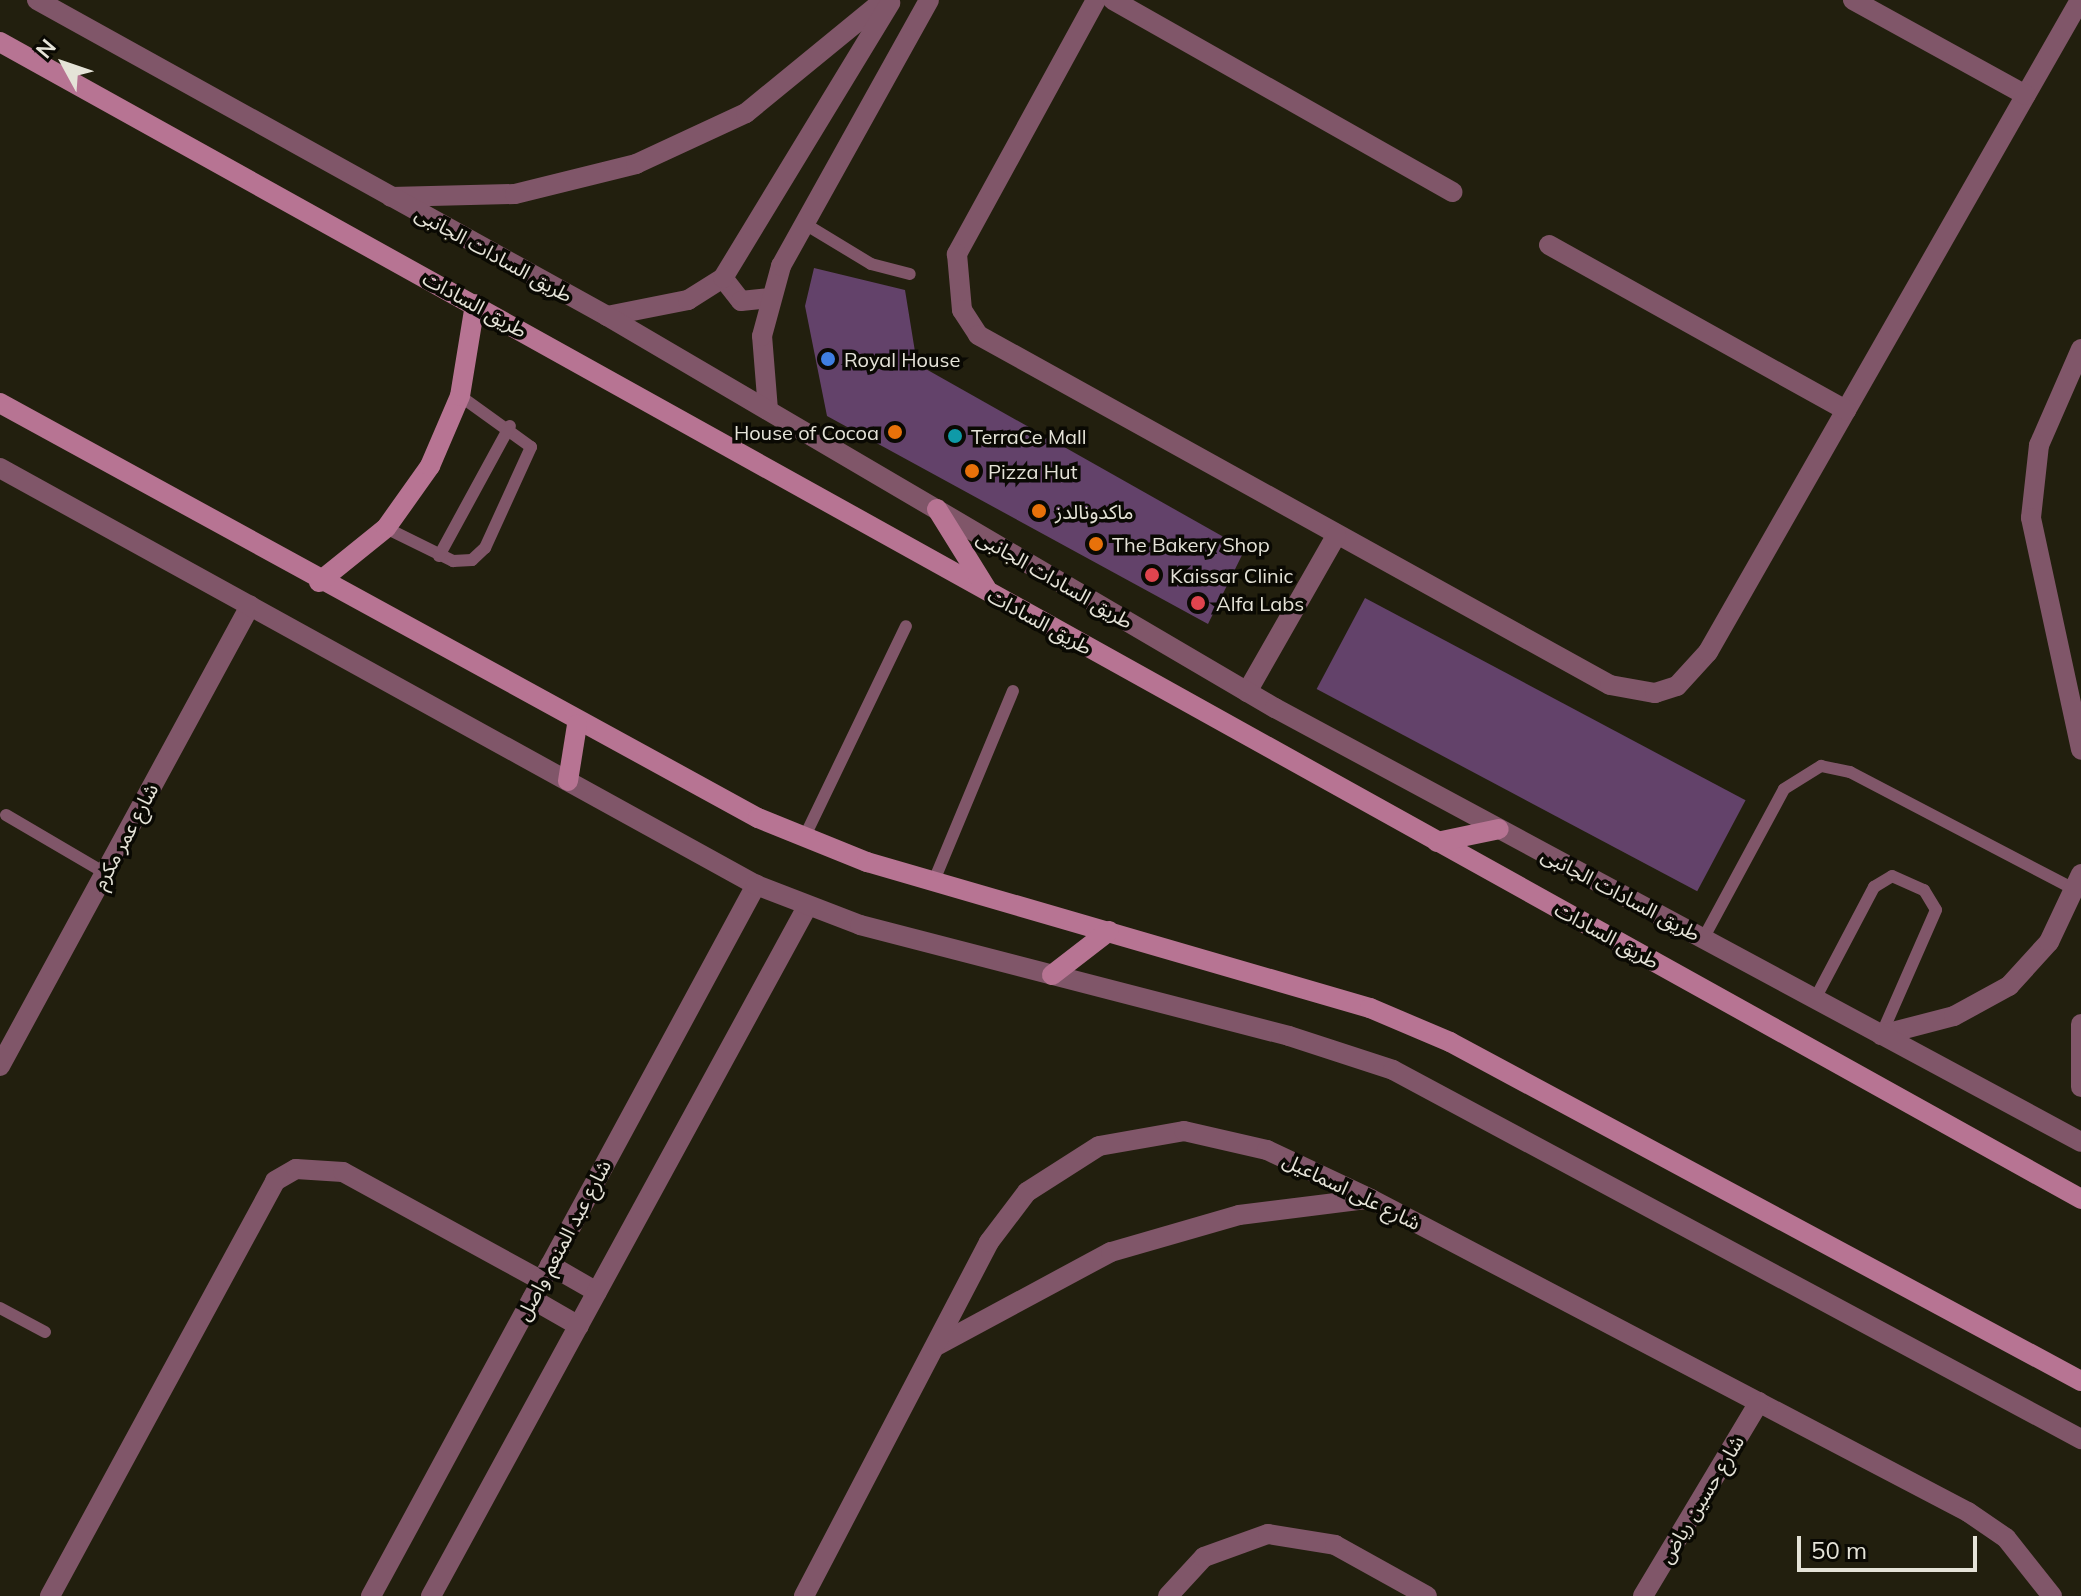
<!DOCTYPE html>
<meta charset="utf-8">
<style>
body{margin:0}
#map{position:relative;width:2081px;height:1596px;overflow:hidden;background:#221f0e;font-family:Mulish,"Noto Sans Arabic",sans-serif}
div>[style]{position:absolute}
.building>*{inset:0;background:#63426a;transform-origin:0 0}
.service>*{height:12px;margin:-6px;padding:0 6px;transform-origin:6px;border-radius:6px;background:#805669}
.minor>*{height:20px;margin:-10px;padding:0 10px;transform-origin:10px;border-radius:10px;background:#805669}
.tertiary>*{height:20px;margin:-10px;padding:0 10px;transform-origin:10px;border-radius:10px;background:#805669}
.secondary>*{height:20px;margin:-10px;padding:0 10px;transform-origin:10px;border-radius:10px;background:#b77493}
.dots>*{width:22px;height:22px;translate:-50% -50%;box-sizing:border-box;border:4px solid #0a0903;border-radius:50%}
span{translate:-50% -50%;white-space:nowrap;text-align:center;line-height:1.15;-webkit-text-stroke:7px #0a0903;paint-order:stroke}
.street-label{font-size:20px;color:#e5e3d8}
.poi-label{font-size:20px;color:#e5e3d8}
.left{translate:0 -50%;text-align:left}
.right{translate:-100% -50%;text-align:right}
.north{position:absolute;left:24px;top:24px;width:80px;height:80px;-webkit-text-stroke:6px #0a0903;paint-order:stroke;rotate:310deg;font-size:22px;font-weight:700;line-height:32px;text-align:center;color:#e5e3d8}
.north::after{content:'';display:block;margin:auto;width:28px;height:36px;background:#e5e3d8;clip-path:polygon(50% 0,100% 100%,50% 72%,0 100%)}
.scale{position:absolute;left:1797px;top:1536px;width:180px;height:36px;box-sizing:border-box;border:4px solid #e5e3d8;border-top:0;padding-left:10px;font-size:24px;line-height:28px;white-space:nowrap;color:#e5e3d8;-webkit-text-stroke:6px #0a0903;paint-order:stroke}
</style>
<div id="map">
<div class="building">
<div style="clip-path:polygon(814px 268px,905px 290px,917px 364px,1245px 549px,1208px 624px,827px 416px,805px 306px)"></div>
<div style="left:1365px;top:598px;width:431px;height:103px;rotate:28deg"></div>
</div>
<div class="service">
<div style="left:805px;top:224px;width:77px;rotate:31.2deg"></div>
<div style="left:871px;top:264px;width:40px;rotate:14.4deg"></div>
<div style="left:386px;top:528px;width:75px;rotate:26.2deg"></div>
<div style="left:453px;top:561px;width:19px;rotate:-3deg"></div>
<div style="left:472px;top:560px;width:18px;rotate:-43deg"></div>
<div style="left:485px;top:548px;width:111px;rotate:-65.5deg"></div>
<div style="left:531px;top:447px;width:87px;rotate:-144.3deg"></div>
<div style="left:439px;top:556px;width:148px;rotate:-61.4deg"></div>
<div style="left:6px;top:815px;width:115px;rotate:30.4deg"></div>
<div style="left:804px;top:838px;width:235px;rotate:-64.3deg"></div>
<div style="left:933px;top:883px;width:208px;rotate:-67.4deg"></div>
<div style="left:1703px;top:939px;width:170px;rotate:-61.6deg"></div>
<div style="left:1784px;top:789px;width:44px;rotate:-31.9deg"></div>
<div style="left:1821px;top:766px;width:30px;rotate:12deg"></div>
<div style="left:1850px;top:772px;width:255px;rotate:27.6deg"></div>
<div style="left:1815px;top:999px;width:127px;rotate:-62.2deg"></div>
<div style="left:1874px;top:887px;width:21px;rotate:-31deg"></div>
<div style="left:1892px;top:876px;width:35px;rotate:24deg"></div>
<div style="left:1924px;top:890px;width:23px;rotate:59deg"></div>
<div style="left:1936px;top:910px;width:137px;rotate:113.7deg"></div>
<div style="left:0;top:1308px;width:51px;rotate:28.1deg"></div>
</div>
<div class="minor">
<div style="left:1096px;top:0;width:290px;rotate:118.7deg"></div>
<div style="left:957px;top:254px;width:56px;rotate:84.9deg"></div>
<div style="left:962px;top:310px;width:30px;rotate:57deg"></div>
<div style="left:978px;top:335px;width:722px;rotate:28.98deg"></div>
<div style="left:1610px;top:685px;width:46px;rotate:10.1deg"></div>
<div style="left:1655px;top:693px;width:23px;rotate:-18deg"></div>
<div style="left:1677px;top:686px;width:46px;rotate:-47.6deg"></div>
<div style="left:1708px;top:652px;width:751px;rotate:-60.29deg"></div>
<div style="left:1113px;top:0;width:390px;rotate:29.5deg"></div>
<div style="left:1853px;top:0;width:197px;rotate:28.8deg"></div>
<div style="left:391px;top:197px;width:124px;rotate:-1.4deg"></div>
<div style="left:515px;top:194px;width:125px;rotate:-13.9deg"></div>
<div style="left:636px;top:164px;width:121px;rotate:-24.9deg"></div>
<div style="left:746px;top:113px;width:178px;rotate:-39.3deg"></div>
<div style="left:1549px;top:245px;width:340px;rotate:29.1deg"></div>
<div style="left:723px;top:278px;width:29px;rotate:52deg"></div>
<div style="left:741px;top:301px;width:28px;rotate:-6deg"></div>
<div style="left:607px;top:316px;width:83px;rotate:-11.2deg"></div>
<div style="left:688px;top:300px;width:41px;rotate:-32.2deg"></div>
<div style="left:723px;top:278px;width:322px;rotate:-58.7deg"></div>
<div style="left:2081px;top:349px;width:105px;rotate:113.6deg"></div>
<div style="left:2039px;top:445px;width:73px;rotate:96.3deg"></div>
<div style="left:2031px;top:518px;width:237px;rotate:77.8deg"></div>
<div style="left:768px;top:410px;width:74px;rotate:-94.6deg"></div>
<div style="left:762px;top:336px;width:73px;rotate:-74.8deg"></div>
<div style="left:781px;top:266px;width:304px;rotate:-60.9deg"></div>
<div style="left:1247px;top:692px;width:180px;rotate:-60.3deg"></div>
<div style="left:2081px;top:1024px;width:63px;rotate:90deg"></div>
<div style="left:1881px;top:1035px;width:75px;rotate:-14.6deg"></div>
<div style="left:1954px;top:1016px;width:63px;rotate:-28.6deg"></div>
<div style="left:2009px;top:986px;width:59px;rotate:-47.7deg"></div>
<div style="left:2049px;top:942px;width:75px;rotate:-64.8deg"></div>
<div style="left:0;top:1066px;width:524px;rotate:-61.48deg"></div>
<div style="left:550px;top:1265px;width:54px;rotate:29.9deg"></div>
<div style="left:532px;top:1299px;width:54px;rotate:29.9deg"></div>
<div style="left:938px;top:1345px;width:196px;rotate:-28.3deg"></div>
<div style="left:1111px;top:1252px;width:133px;rotate:-16.1deg"></div>
<div style="left:1239px;top:1215px;width:130px;rotate:-7.1deg"></div>
<div style="left:50px;top:1596px;width:472px;rotate:-61.5deg"></div>
<div style="left:275px;top:1181px;width:24px;rotate:-30deg"></div>
<div style="left:296px;top:1169px;width:47px;rotate:3.7deg"></div>
<div style="left:343px;top:1172px;width:227px;rotate:28.7deg"></div>
<div style="left:371px;top:1596px;width:809px;rotate:-61.56deg"></div>
<div style="left:431px;top:1596px;width:785px;rotate:-61.38deg"></div>
<div style="left:804px;top:1596px;width:399px;rotate:-62.4deg"></div>
<div style="left:989px;top:1242px;width:63px;rotate:-52.8deg"></div>
<div style="left:1027px;top:1192px;width:85px;rotate:-32.6deg"></div>
<div style="left:1099px;top:1146px;width:86px;rotate:-10deg"></div>
<div style="left:1184px;top:1131px;width:85px;rotate:12.9deg"></div>
<div style="left:1267px;top:1150px;width:115px;rotate:25.2deg"></div>
<div style="left:1371px;top:1199px;width:674px;rotate:27.67deg"></div>
<div style="left:1968px;top:1512px;width:46px;rotate:34.4deg"></div>
<div style="left:2006px;top:1538px;width:74px;rotate:51.6deg"></div>
<div style="left:1168px;top:1596px;width:53px;rotate:-47.3deg"></div>
<div style="left:1204px;top:1557px;width:68px;rotate:-19.8deg"></div>
<div style="left:1268px;top:1534px;width:68px;rotate:9.3deg"></div>
<div style="left:1335px;top:1545px;width:105px;rotate:29deg"></div>
<div style="left:1643px;top:1596px;width:226px;rotate:-59.1deg"></div>
</div>
<div class="tertiary">
<div style="left:37px;top:0;width:652px;rotate:29deg"></div>
<div style="left:607px;top:316px;width:775px;rotate:30.41deg"></div>
<div style="left:1275px;top:708px;width:915px;rotate:28.3deg"></div>
<div style="left:0;top:468px;width:863px;rotate:28.88deg"></div>
<div style="left:756px;top:885px;width:111px;rotate:21deg"></div>
<div style="left:860px;top:925px;width:443px;rotate:14.5deg"></div>
<div style="left:1289px;top:1036px;width:109px;rotate:18.1deg"></div>
<div style="left:1393px;top:1070px;width:781px;rotate:28.21deg"></div>
</div>
<div class="secondary">
<div style="left:0;top:42px;width:2381px;rotate:29.07deg"></div>
<div style="left:0;top:403px;width:864px;rotate:28.7deg"></div>
<div style="left:758px;top:818px;width:118px;rotate:22deg"></div>
<div style="left:867px;top:862px;width:524px;rotate:16.19deg"></div>
<div style="left:1370px;top:1008px;width:87px;rotate:23deg"></div>
<div style="left:1450px;top:1042px;width:716px;rotate:28.25deg"></div>
<div style="left:937px;top:509px;width:93px;rotate:58.2deg"></div>
<div style="left:319px;top:582px;width:86px;rotate:-38.9deg"></div>
<div style="left:386px;top:528px;width:76px;rotate:-54.6deg"></div>
<div style="left:430px;top:466px;width:76px;rotate:-66.8deg"></div>
<div style="left:460px;top:396px;width:93px;rotate:-80.7deg"></div>
<div style="left:568px;top:781px;width:57px;rotate:-80.9deg"></div>
<div style="left:1437px;top:842px;width:63px;rotate:-11.8deg"></div>
<div style="left:1052px;top:975px;width:72px;rotate:-37.7deg"></div>
</div>
<div class="dots">
<div style="left:828px;top:359px;background:#3f7fe0"></div>
<div style="left:895px;top:432px;background:#e8710a"></div>
<div style="left:955px;top:436px;background:#0f9aa8"></div>
<div style="left:972px;top:471px;background:#e8710a"></div>
<div style="left:1039px;top:511px;background:#e8710a"></div>
<div style="left:1096px;top:544px;background:#e8710a"></div>
<div style="left:1152px;top:575px;background:#e0444e"></div>
<div style="left:1198px;top:603px;background:#e0444e"></div>
</div>
<div class="street-label">
<span style="left:494px;top:254px;rotate:29deg">طريق السادات الجانبى</span>
<span style="left:475px;top:304px;rotate:29deg">طريق السادات</span>
<span style="left:1055px;top:579px;rotate:30deg">طريق السادات الجانبى</span>
<span style="left:1040px;top:621px;rotate:29deg">طريق السادات</span>
<span style="left:125px;top:836px;rotate:-62deg">شارع عمر مكرم</span>
<span style="left:1621px;top:894px;rotate:28deg">طريق السادات الجانبى</span>
<span style="left:1607px;top:935px;rotate:29deg">طريق السادات</span>
<span style="left:1352px;top:1191px;rotate:26deg">شارع على اسماعيل</span>
<span style="left:563px;top:1240px;rotate:-62deg">شارع عبد المنعم واصل</span>
<span style="left:1701px;top:1499px;rotate:-59deg">شارع حسين رياض</span>
</div>
<div class="poi-label">
<span class="left" style="left:844px;top:359px">Royal House</span>
<span class="right" style="left:879px;top:432px">House of Cocoa</span>
<span class="left" style="left:971px;top:436px">TerraCe Mall</span>
<span class="left" style="left:988px;top:471px">Pizza Hut</span>
<span class="left" style="left:1055px;top:511px">ماكدونالدز</span>
<span class="left" style="left:1112px;top:544px">The Bakery Shop</span>
<span class="left" style="left:1170px;top:575px">Kaissar Clinic</span>
<span class="left" style="left:1216px;top:603px">Alfa Labs</span>
</div>
<div class="north">N</div>
<div class="scale">50 m</div>
</div>
